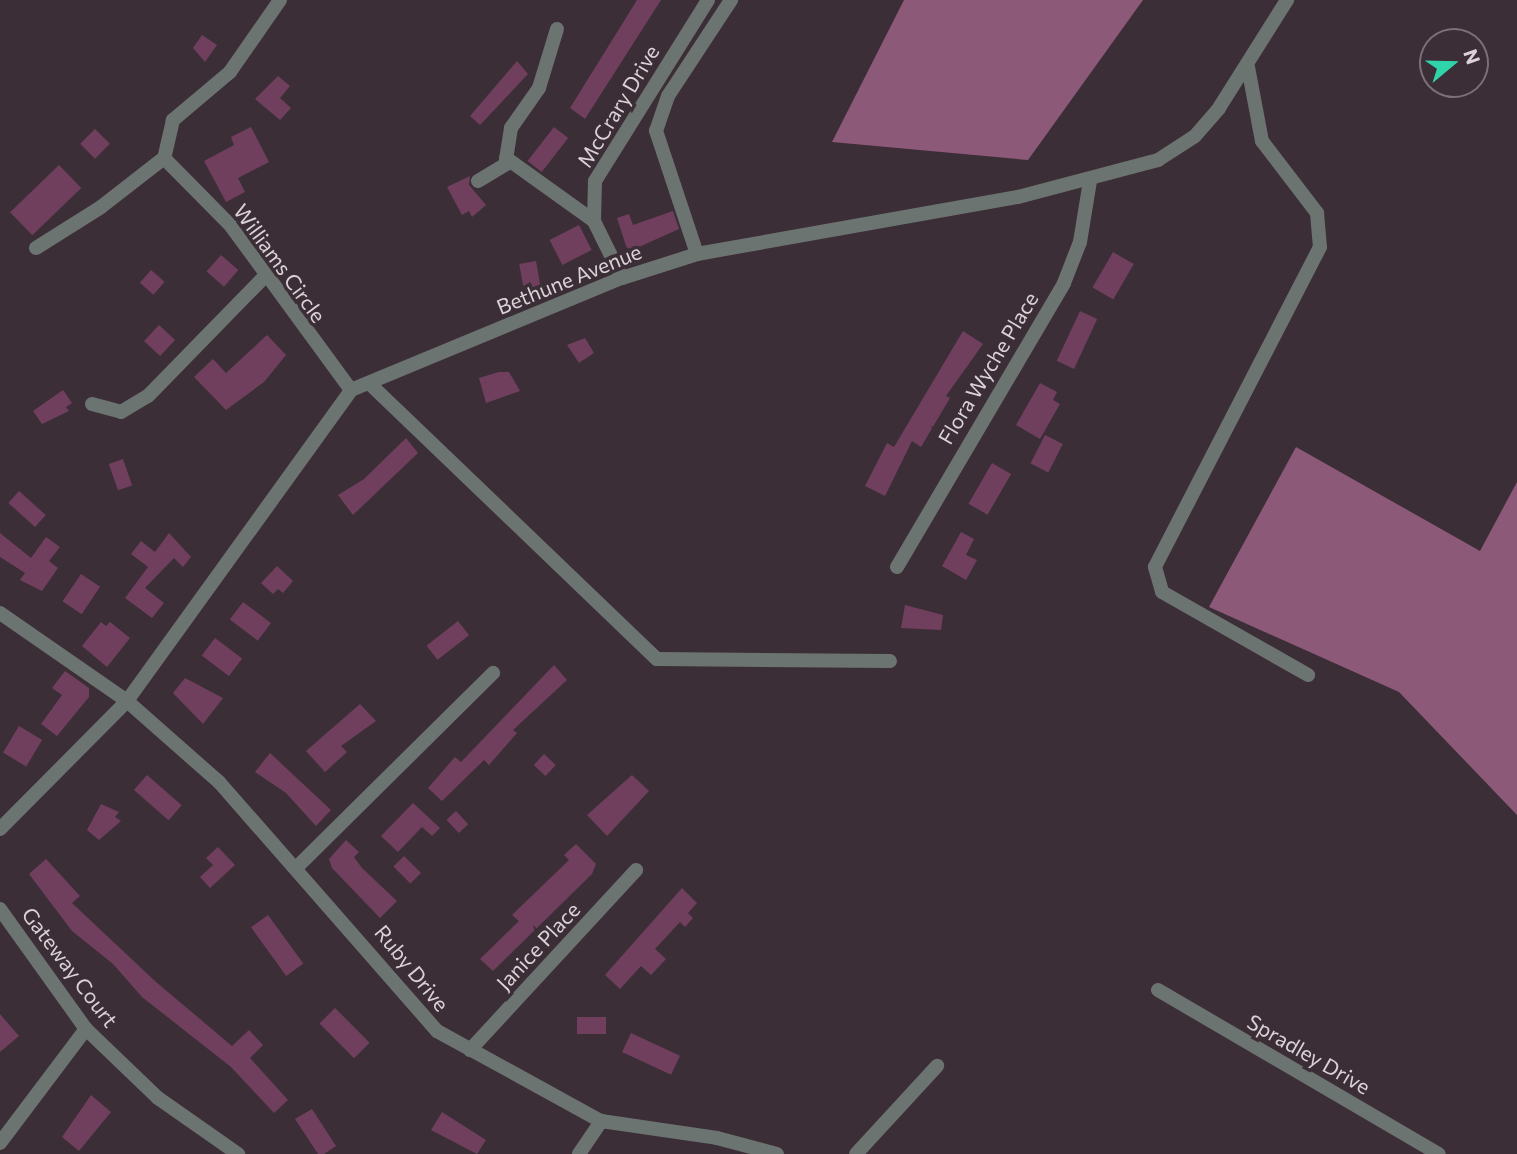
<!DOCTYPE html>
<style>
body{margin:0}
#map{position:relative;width:1517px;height:1154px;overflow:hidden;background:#3c2e36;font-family:Commissioner,sans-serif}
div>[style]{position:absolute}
.forest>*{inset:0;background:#8d5979}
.building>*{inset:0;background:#703f5e;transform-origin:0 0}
.minor>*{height:14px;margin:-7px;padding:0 7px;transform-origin:7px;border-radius:7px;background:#6c7471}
span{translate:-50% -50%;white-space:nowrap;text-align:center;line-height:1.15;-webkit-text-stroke:7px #3c2e36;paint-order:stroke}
.street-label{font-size:21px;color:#dbd2d7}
.north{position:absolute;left:1419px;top:28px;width:70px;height:70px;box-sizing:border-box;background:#3c2e36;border:2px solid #7c7076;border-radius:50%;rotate:71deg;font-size:19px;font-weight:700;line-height:28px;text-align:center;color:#dbd2d7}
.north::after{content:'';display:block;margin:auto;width:24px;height:32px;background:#2fd4aa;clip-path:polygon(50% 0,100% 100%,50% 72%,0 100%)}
</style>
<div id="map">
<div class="forest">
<div style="clip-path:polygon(904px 0,1143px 0,1028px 160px,832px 142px)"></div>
<div style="clip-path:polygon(1296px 447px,1480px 551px,1517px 482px,1517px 815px,1399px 692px,1209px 607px)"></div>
</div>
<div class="building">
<div style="clip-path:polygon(637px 0,661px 0,585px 119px,570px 108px)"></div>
<div style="clip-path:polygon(202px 35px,217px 45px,205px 62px,193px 48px)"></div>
<div style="clip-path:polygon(517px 61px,528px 74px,480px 125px,470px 116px)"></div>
<div style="clip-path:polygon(278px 76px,290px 86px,280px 98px,291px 108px,280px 120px,255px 99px)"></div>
<div style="clip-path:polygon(251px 127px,269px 162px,238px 178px,245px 192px,226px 202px,204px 161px,234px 145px,231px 137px)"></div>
<div style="left:554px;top:127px;width:18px;height:43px;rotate:38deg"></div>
<div style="left:95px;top:129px;width:21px;height:21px;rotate:45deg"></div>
<div style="left:59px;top:165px;width:32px;height:68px;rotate:46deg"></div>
<div style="clip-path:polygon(470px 176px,469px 185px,486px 205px,472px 217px,469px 211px,462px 215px,447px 187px)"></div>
<div style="clip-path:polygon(673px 211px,679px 229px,630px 251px,626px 246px,617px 218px,629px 214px,633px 225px)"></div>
<div style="left:579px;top:225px;width:28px;height:33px;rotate:63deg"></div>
<div style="left:1113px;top:252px;width:24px;height:41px;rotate:30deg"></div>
<div style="left:221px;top:255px;width:23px;height:22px;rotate:41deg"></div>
<div style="left:536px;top:261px;width:29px;height:17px;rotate:80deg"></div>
<div style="left:151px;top:270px;width:18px;height:17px;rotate:41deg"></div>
<div style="left:1080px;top:311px;width:19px;height:55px;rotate:25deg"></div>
<div style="left:159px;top:325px;width:22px;height:22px;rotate:43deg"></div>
<div style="clip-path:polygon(963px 331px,983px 344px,946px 396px,950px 398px,921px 447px,912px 441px,885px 496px,865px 486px,887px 443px,894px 447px)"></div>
<div style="clip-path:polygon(267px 335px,286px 355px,264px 382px,226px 410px,194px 377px,213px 359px,226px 373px)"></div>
<div style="clip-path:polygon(585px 338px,594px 353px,579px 363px,567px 345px)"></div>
<div style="clip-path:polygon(499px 372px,509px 372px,520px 391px,486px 403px,479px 378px)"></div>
<div style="clip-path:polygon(1040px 383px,1057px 392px,1053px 400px,1060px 404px,1040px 439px,1016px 425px)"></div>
<div style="clip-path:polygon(63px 390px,72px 403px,66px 407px,69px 411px,42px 424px,33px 411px)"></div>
<div style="left:1045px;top:435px;width:20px;height:32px;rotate:27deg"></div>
<div style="clip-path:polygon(406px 438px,418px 453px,353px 515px,338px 495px,364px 479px)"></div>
<div style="left:123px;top:459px;width:28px;height:15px;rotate:71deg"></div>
<div style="left:992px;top:463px;width:22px;height:47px;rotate:30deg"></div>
<div style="left:19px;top:491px;width:36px;height:16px;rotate:42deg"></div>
<div style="clip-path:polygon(961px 532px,974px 539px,966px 555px,977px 560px,966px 580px,942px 566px)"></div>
<div style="clip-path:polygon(0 533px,31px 558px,46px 537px,60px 547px,49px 561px,58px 568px,42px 591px,20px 580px,25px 573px,0 557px)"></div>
<div style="clip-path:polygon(169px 533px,191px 557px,183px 567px,174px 558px,145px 588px,164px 603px,152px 618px,125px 598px,148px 567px,131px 554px,141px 541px,155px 552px)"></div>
<div style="clip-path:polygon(277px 566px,293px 581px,283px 593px,278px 589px,273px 594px,261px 583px)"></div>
<div style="left:81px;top:574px;width:23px;height:33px;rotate:34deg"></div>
<div style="left:243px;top:602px;width:35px;height:22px;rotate:37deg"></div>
<div style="clip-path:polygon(905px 605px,943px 615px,941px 630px,901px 628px)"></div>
<div style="left:458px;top:621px;width:18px;height:40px;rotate:52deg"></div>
<div style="clip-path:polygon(101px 622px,106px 626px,110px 622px,130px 638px,107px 667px,82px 646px)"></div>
<div style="left:215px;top:638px;width:34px;height:22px;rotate:37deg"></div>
<div style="clip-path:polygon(554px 665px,567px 680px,513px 730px,517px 733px,489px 765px,484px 760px,442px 801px,428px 788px,455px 757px,461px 762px)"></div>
<div style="clip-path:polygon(65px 671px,89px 688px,89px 697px,57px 736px,41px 724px,62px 695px,52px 688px)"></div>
<div style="clip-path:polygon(185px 678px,223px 698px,203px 724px,173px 693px)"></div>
<div style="clip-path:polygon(360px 704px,376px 721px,341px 746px,347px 752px,325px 772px,306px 751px)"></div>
<div style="left:19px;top:726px;width:27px;height:31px;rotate:31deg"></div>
<div style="clip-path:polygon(270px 753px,331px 810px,316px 826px,286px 793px,255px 772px)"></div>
<div style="left:544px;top:754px;width:16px;height:15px;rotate:43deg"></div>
<div style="left:147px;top:775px;width:46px;height:20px;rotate:41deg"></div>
<div style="clip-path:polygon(632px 775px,649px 791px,607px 836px,587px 815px)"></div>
<div style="clip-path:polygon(413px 803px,440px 828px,432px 836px,422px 827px,398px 852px,381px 836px)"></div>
<div style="clip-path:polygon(101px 804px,119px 812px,115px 817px,121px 821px,99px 840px,87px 830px)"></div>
<div style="left:456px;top:811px;width:18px;height:13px;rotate:47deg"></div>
<div style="clip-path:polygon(346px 840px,359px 852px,354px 857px,362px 868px,397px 901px,380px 918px,332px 868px,329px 859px)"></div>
<div style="clip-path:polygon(576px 844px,596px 864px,592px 874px,493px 971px,480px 959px,519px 921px,512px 915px,569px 860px,564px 855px)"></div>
<div style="clip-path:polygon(218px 847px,235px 865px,210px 888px,200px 877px,213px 865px,206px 858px)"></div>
<div style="left:404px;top:856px;width:24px;height:15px;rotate:45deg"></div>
<div style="clip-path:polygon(46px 859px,80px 896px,72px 903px,156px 982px,232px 1046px,249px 1030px,263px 1045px,250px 1058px,288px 1100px,274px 1113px,231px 1067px,142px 997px,113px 964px,72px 931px,29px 874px)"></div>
<div style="clip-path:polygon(682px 888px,697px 903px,688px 913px,693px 918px,685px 927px,680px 922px,655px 949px,666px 959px,651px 975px,641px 966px,620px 989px,605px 975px)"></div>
<div style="left:268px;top:915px;width:60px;height:21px;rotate:54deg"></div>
<div style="left:335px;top:1008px;width:49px;height:22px;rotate:45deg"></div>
<div style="clip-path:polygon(0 1014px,19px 1036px,0 1052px)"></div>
<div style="left:577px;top:1017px;width:29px;height:17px"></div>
<div style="left:631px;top:1033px;width:54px;height:21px;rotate:25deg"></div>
<div style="clip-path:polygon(91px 1095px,111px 1112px,79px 1151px,62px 1137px)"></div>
<div style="clip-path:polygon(312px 1109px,336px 1146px,324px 1154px,318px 1154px,295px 1119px)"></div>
<div style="clip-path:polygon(442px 1112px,486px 1140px,477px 1154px,431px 1130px)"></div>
</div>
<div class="minor">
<div style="left:280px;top:0;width:88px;rotate:124.8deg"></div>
<div style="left:230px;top:72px;width:75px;rotate:139.9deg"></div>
<div style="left:173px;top:120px;width:39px;rotate:103deg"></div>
<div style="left:164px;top:158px;width:95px;rotate:45.4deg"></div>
<div style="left:231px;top:226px;width:203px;rotate:53.8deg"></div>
<div style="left:557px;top:29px;width:62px;rotate:107deg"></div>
<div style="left:539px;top:88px;width:49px;rotate:125deg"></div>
<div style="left:511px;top:128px;width:30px;rotate:99deg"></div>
<div style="left:506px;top:158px;width:108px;rotate:35.6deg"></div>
<div style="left:1248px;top:67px;width:75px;rotate:79.3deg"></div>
<div style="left:1262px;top:141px;width:91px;rotate:52.6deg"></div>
<div style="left:1317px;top:213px;width:34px;rotate:85deg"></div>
<div style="left:1320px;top:247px;width:360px;rotate:117.3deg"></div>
<div style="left:1155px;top:567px;width:26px;rotate:74deg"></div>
<div style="left:1162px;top:592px;width:168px;rotate:29.6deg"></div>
<div style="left:478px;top:181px;width:33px;rotate:-31deg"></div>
<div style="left:506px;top:164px;width:6px;rotate:-90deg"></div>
<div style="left:36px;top:248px;width:77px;rotate:-32.2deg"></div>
<div style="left:101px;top:207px;width:80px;rotate:-37.9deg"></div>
<div style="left:697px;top:254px;width:130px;rotate:-108.4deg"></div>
<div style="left:656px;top:131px;width:37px;rotate:-71deg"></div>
<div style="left:668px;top:96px;width:115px;rotate:-56.7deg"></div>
<div style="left:622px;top:278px;width:64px;rotate:-116.2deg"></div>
<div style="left:594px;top:221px;width:40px;rotate:-88.6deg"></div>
<div style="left:595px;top:181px;width:213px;rotate:-58deg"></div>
<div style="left:371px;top:385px;width:396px;rotate:43.8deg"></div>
<div style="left:657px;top:659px;width:233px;rotate:0.5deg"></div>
<div style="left:92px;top:404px;width:30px;rotate:15deg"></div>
<div style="left:121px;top:412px;width:31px;rotate:-31deg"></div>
<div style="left:148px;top:396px;width:168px;rotate:-45.7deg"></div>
<div style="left:897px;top:567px;width:329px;rotate:-59.5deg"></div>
<div style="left:1064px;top:283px;width:44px;rotate:-68.7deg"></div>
<div style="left:1080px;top:242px;width:62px;rotate:-80.7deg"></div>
<div style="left:0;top:613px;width:155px;rotate:34.7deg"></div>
<div style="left:127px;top:701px;width:123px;rotate:41.4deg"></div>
<div style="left:219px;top:782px;width:331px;rotate:48.8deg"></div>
<div style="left:437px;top:1031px;width:187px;rotate:28.8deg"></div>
<div style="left:601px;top:1121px;width:117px;rotate:8.3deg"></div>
<div style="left:717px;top:1138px;width:62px;rotate:14.9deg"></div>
<div style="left:0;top:829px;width:180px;rotate:-45.2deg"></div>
<div style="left:127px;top:701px;width:383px;rotate:-54.2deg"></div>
<div style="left:351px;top:390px;width:293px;rotate:-22.5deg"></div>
<div style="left:622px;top:278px;width:79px;rotate:-17.7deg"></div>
<div style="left:697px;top:254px;width:326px;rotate:-10.1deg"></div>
<div style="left:1018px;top:197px;width:145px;rotate:-14.8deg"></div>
<div style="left:1158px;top:160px;width:44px;rotate:-33deg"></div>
<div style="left:1195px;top:136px;width:37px;rotate:-49deg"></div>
<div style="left:1219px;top:108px;width:128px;rotate:-57.8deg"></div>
<div style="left:297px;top:867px;width:276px;rotate:-44.7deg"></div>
<div style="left:0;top:909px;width:148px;rotate:54.4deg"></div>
<div style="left:86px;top:1029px;width:100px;rotate:43.8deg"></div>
<div style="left:158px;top:1098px;width:98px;rotate:35deg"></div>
<div style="left:1158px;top:990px;width:325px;rotate:30.3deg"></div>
<div style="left:470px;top:1050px;width:245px;rotate:-47.3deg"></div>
<div style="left:0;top:1143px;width:143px;rotate:-53deg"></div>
<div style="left:579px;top:1154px;width:40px;rotate:-56deg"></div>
<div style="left:856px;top:1154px;width:120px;rotate:-47.4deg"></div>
</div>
<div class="street-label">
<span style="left:618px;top:106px;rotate:-59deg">McCrary Drive</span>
<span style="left:280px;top:263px;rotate:54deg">Williams Circle</span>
<span style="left:569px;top:279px;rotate:-22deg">Bethune Avenue</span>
<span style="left:988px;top:368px;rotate:-59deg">Flora Wyche Place</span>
<span style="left:538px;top:946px;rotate:-47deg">Janice Place</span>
<span style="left:70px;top:967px;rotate:53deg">Gateway Court</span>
<span style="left:412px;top:968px;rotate:51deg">Ruby Drive</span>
<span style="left:1309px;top:1054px;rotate:30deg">Spradley Drive</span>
</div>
<div class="north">N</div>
</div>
